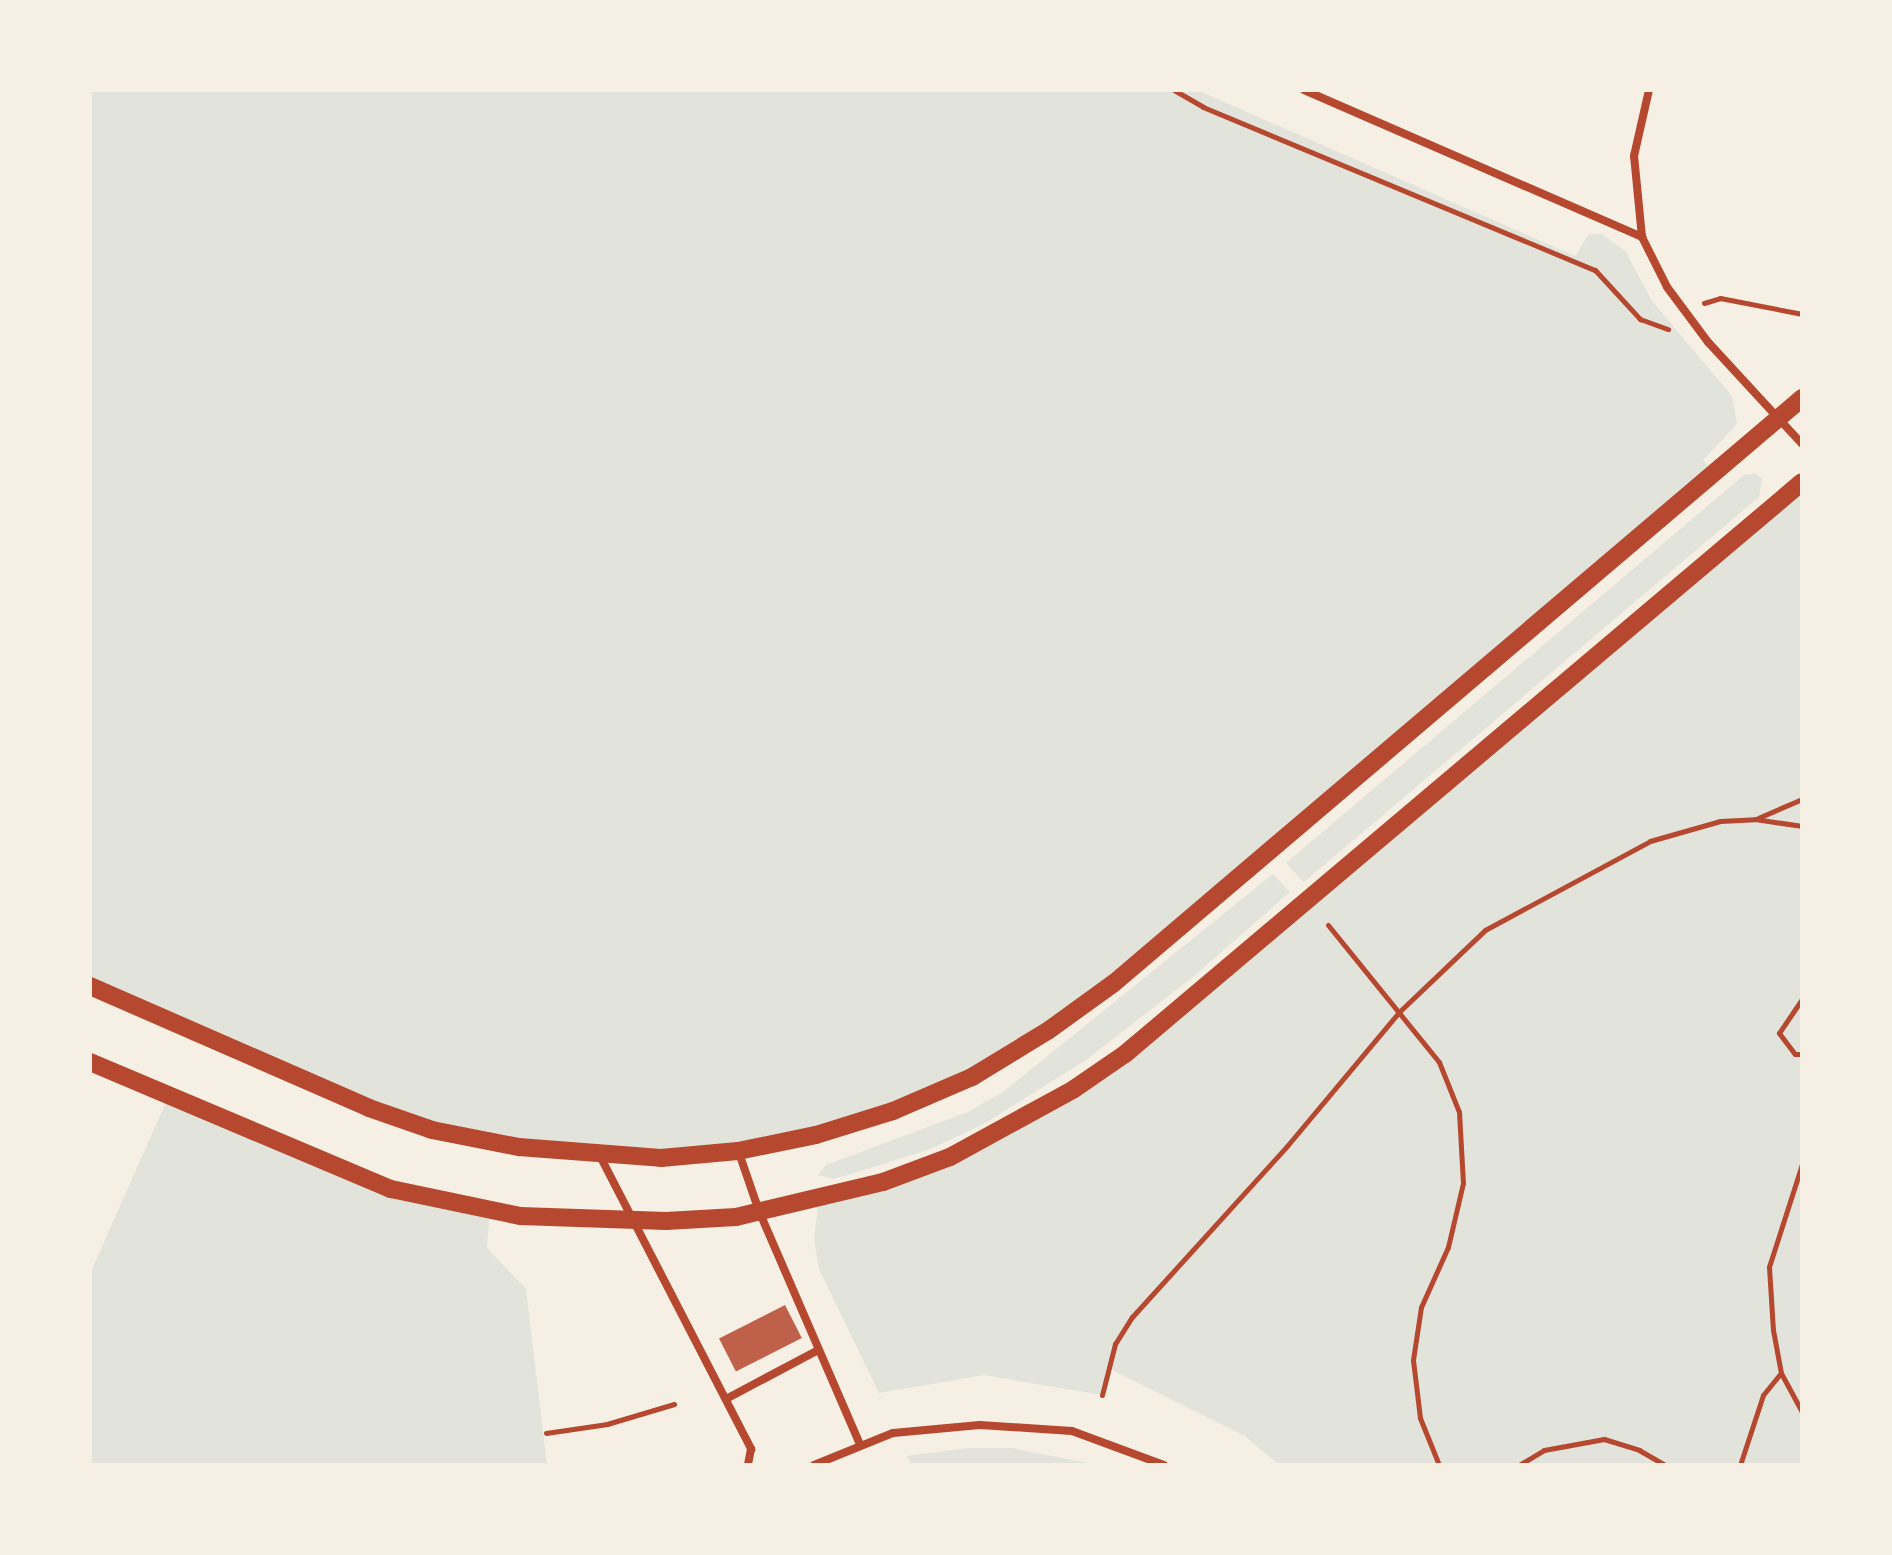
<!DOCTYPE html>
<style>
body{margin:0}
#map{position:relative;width:1892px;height:1555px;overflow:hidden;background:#f6efe4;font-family:"Noto Sans",sans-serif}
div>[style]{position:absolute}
.green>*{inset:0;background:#e2e4dc}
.building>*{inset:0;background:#bf614a;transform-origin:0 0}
.path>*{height:5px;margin:-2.5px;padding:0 2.5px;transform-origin:2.5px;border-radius:2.5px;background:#b5482f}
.service>*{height:8px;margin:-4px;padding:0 4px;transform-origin:4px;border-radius:4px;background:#b5482f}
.tertiary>*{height:18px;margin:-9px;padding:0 9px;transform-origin:9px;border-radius:9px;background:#b5482f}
span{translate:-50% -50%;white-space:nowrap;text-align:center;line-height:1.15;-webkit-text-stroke:8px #f6efe4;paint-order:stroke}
.frame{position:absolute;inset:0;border:92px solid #f6efe4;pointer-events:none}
</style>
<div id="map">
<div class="green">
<div style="clip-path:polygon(90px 90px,1197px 90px,1575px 256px,1589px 234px,1602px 234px,1626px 252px,1652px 301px,1732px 396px,1737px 424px,1703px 460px,1714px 473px,1049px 1030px,893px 1111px,661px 1158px,432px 1130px,90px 986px)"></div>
<div style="clip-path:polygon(1755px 473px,1762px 478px,1759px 497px,1304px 882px,1286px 863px,1744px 475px)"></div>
<div style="clip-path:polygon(1802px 482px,1802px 1465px,1279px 1465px,1245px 1436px,1110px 1369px,1102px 1395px,984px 1375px,879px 1393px,819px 1269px,814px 1239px,819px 1198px,883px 1182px,1074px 1089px)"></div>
<div style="clip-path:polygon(1273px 874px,1290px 892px,1194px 976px,1086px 1060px,982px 1125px,928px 1150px,834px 1179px,818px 1175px,826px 1165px,968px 1112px,1003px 1092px)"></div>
<div style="clip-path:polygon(169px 1095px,331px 1167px,490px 1211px,487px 1248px,526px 1289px,547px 1465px,90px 1465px,90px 1274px)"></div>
<div style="clip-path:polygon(968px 1448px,1011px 1448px,1099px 1465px,912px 1465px,907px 1456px)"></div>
</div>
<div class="building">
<div style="left:785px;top:1305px;width:37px;height:74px;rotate:63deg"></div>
</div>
<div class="path">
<div style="left:1174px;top:90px;width:34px;rotate:30deg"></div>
<div style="left:1203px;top:107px;width:425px;rotate:22.6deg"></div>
<div style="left:1595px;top:270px;width:67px;rotate:47.4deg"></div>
<div style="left:1640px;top:319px;width:30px;rotate:20deg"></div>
<div style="left:1704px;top:303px;width:17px;rotate:-17deg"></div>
<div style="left:1720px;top:298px;width:84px;rotate:11deg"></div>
<div style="left:1758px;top:818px;width:48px;rotate:-23.4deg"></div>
<div style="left:1328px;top:925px;width:176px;rotate:51deg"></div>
<div style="left:1439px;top:1062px;width:54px;rotate:68.2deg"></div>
<div style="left:1459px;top:1112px;width:71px;rotate:86.8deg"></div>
<div style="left:1463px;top:1183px;width:66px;rotate:103.2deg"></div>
<div style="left:1448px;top:1247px;width:66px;rotate:114.2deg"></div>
<div style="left:1421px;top:1307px;width:54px;rotate:98.6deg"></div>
<div style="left:1413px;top:1360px;width:58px;rotate:83.1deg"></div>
<div style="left:1420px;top:1418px;width:51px;rotate:68deg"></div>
<div style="left:1802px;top:999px;width:41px;rotate:124.1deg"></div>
<div style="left:1779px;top:1033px;width:26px;rotate:53deg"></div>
<div style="left:1795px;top:1054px;width:7px"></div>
<div style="left:1802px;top:1164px;width:108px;rotate:107.8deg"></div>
<div style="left:1769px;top:1267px;width:63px;rotate:86.4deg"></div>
<div style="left:1773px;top:1330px;width:44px;rotate:79.5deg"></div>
<div style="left:1781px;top:1373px;width:44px;rotate:61.7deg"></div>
<div style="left:1102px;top:1395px;width:53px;rotate:-75.7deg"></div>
<div style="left:1115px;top:1344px;width:32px;rotate:-58deg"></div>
<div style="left:1132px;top:1317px;width:231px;rotate:-47.8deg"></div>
<div style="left:1287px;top:1146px;width:175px;rotate:-50.1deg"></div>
<div style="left:1399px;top:1012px;width:119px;rotate:-43.6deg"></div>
<div style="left:1485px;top:930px;width:187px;rotate:-28.3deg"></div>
<div style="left:1650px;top:841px;width:73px;rotate:-15.9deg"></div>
<div style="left:1720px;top:821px;width:35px;rotate:-3deg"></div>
<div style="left:1755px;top:819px;width:48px;rotate:8.5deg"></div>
<div style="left:546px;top:1433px;width:62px;rotate:-8.4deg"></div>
<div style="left:607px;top:1424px;width:70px;rotate:-16.6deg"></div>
<div style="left:1519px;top:1465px;width:29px;rotate:-31deg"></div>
<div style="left:1544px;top:1450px;width:61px;rotate:-10.4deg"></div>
<div style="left:1604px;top:1439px;width:37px;rotate:17deg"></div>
<div style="left:1639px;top:1450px;width:30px;rotate:30deg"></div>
<div style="left:1740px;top:1465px;width:74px;rotate:-71.8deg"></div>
<div style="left:1763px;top:1395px;width:28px;rotate:-51deg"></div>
</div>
<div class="service">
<div style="left:1304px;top:90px;width:369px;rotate:23.5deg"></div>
<div style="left:1642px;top:237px;width:56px;rotate:63.4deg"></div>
<div style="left:1667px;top:287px;width:69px;rotate:53.3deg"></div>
<div style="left:1708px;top:342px;width:139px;rotate:47.3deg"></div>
<div style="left:1642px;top:237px;width:81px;rotate:-95.6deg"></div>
<div style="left:1634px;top:156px;width:68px;rotate:-77.2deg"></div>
<div style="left:739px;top:1153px;width:61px;rotate:71deg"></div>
<div style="left:759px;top:1211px;width:254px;rotate:66.6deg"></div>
<div style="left:600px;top:1156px;width:330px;rotate:62.7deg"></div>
<div style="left:751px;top:1449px;width:16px;rotate:101deg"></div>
<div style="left:726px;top:1399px;width:104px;rotate:-28deg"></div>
<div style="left:814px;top:1465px;width:85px;rotate:-22.1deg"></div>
<div style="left:893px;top:1433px;width:87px;rotate:-5.3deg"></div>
<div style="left:980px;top:1425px;width:92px;rotate:3.7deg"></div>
<div style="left:1072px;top:1431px;width:98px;rotate:20.3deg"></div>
</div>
<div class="tertiary">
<div style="left:90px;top:986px;width:305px;rotate:23.6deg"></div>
<div style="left:369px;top:1108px;width:67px;rotate:19.2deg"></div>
<div style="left:432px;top:1130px;width:89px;rotate:11.1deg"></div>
<div style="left:519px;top:1147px;width:142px;rotate:4.4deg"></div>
<div style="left:661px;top:1158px;width:77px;rotate:-5.2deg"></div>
<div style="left:738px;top:1151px;width:80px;rotate:-11.6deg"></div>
<div style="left:816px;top:1135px;width:81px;rotate:-17.3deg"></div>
<div style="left:893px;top:1111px;width:86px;rotate:-23.3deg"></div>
<div style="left:972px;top:1077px;width:90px;rotate:-31.4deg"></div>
<div style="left:1049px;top:1030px;width:80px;rotate:-35.9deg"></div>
<div style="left:1114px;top:983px;width:903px;rotate:-40.37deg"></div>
<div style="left:90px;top:1062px;width:327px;rotate:22.9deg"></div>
<div style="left:391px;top:1189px;width:132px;rotate:11.8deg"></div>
<div style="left:520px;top:1216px;width:146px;rotate:2deg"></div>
<div style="left:666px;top:1221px;width:70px;rotate:-3.3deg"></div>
<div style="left:736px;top:1217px;width:151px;rotate:-13.4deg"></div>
<div style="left:883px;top:1182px;width:72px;rotate:-20.5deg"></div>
<div style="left:950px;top:1157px;width:141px;rotate:-28.7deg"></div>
<div style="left:1074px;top:1089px;width:62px;rotate:-34.5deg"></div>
<div style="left:1125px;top:1054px;width:886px;rotate:-40.19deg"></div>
</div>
<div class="frame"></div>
</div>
